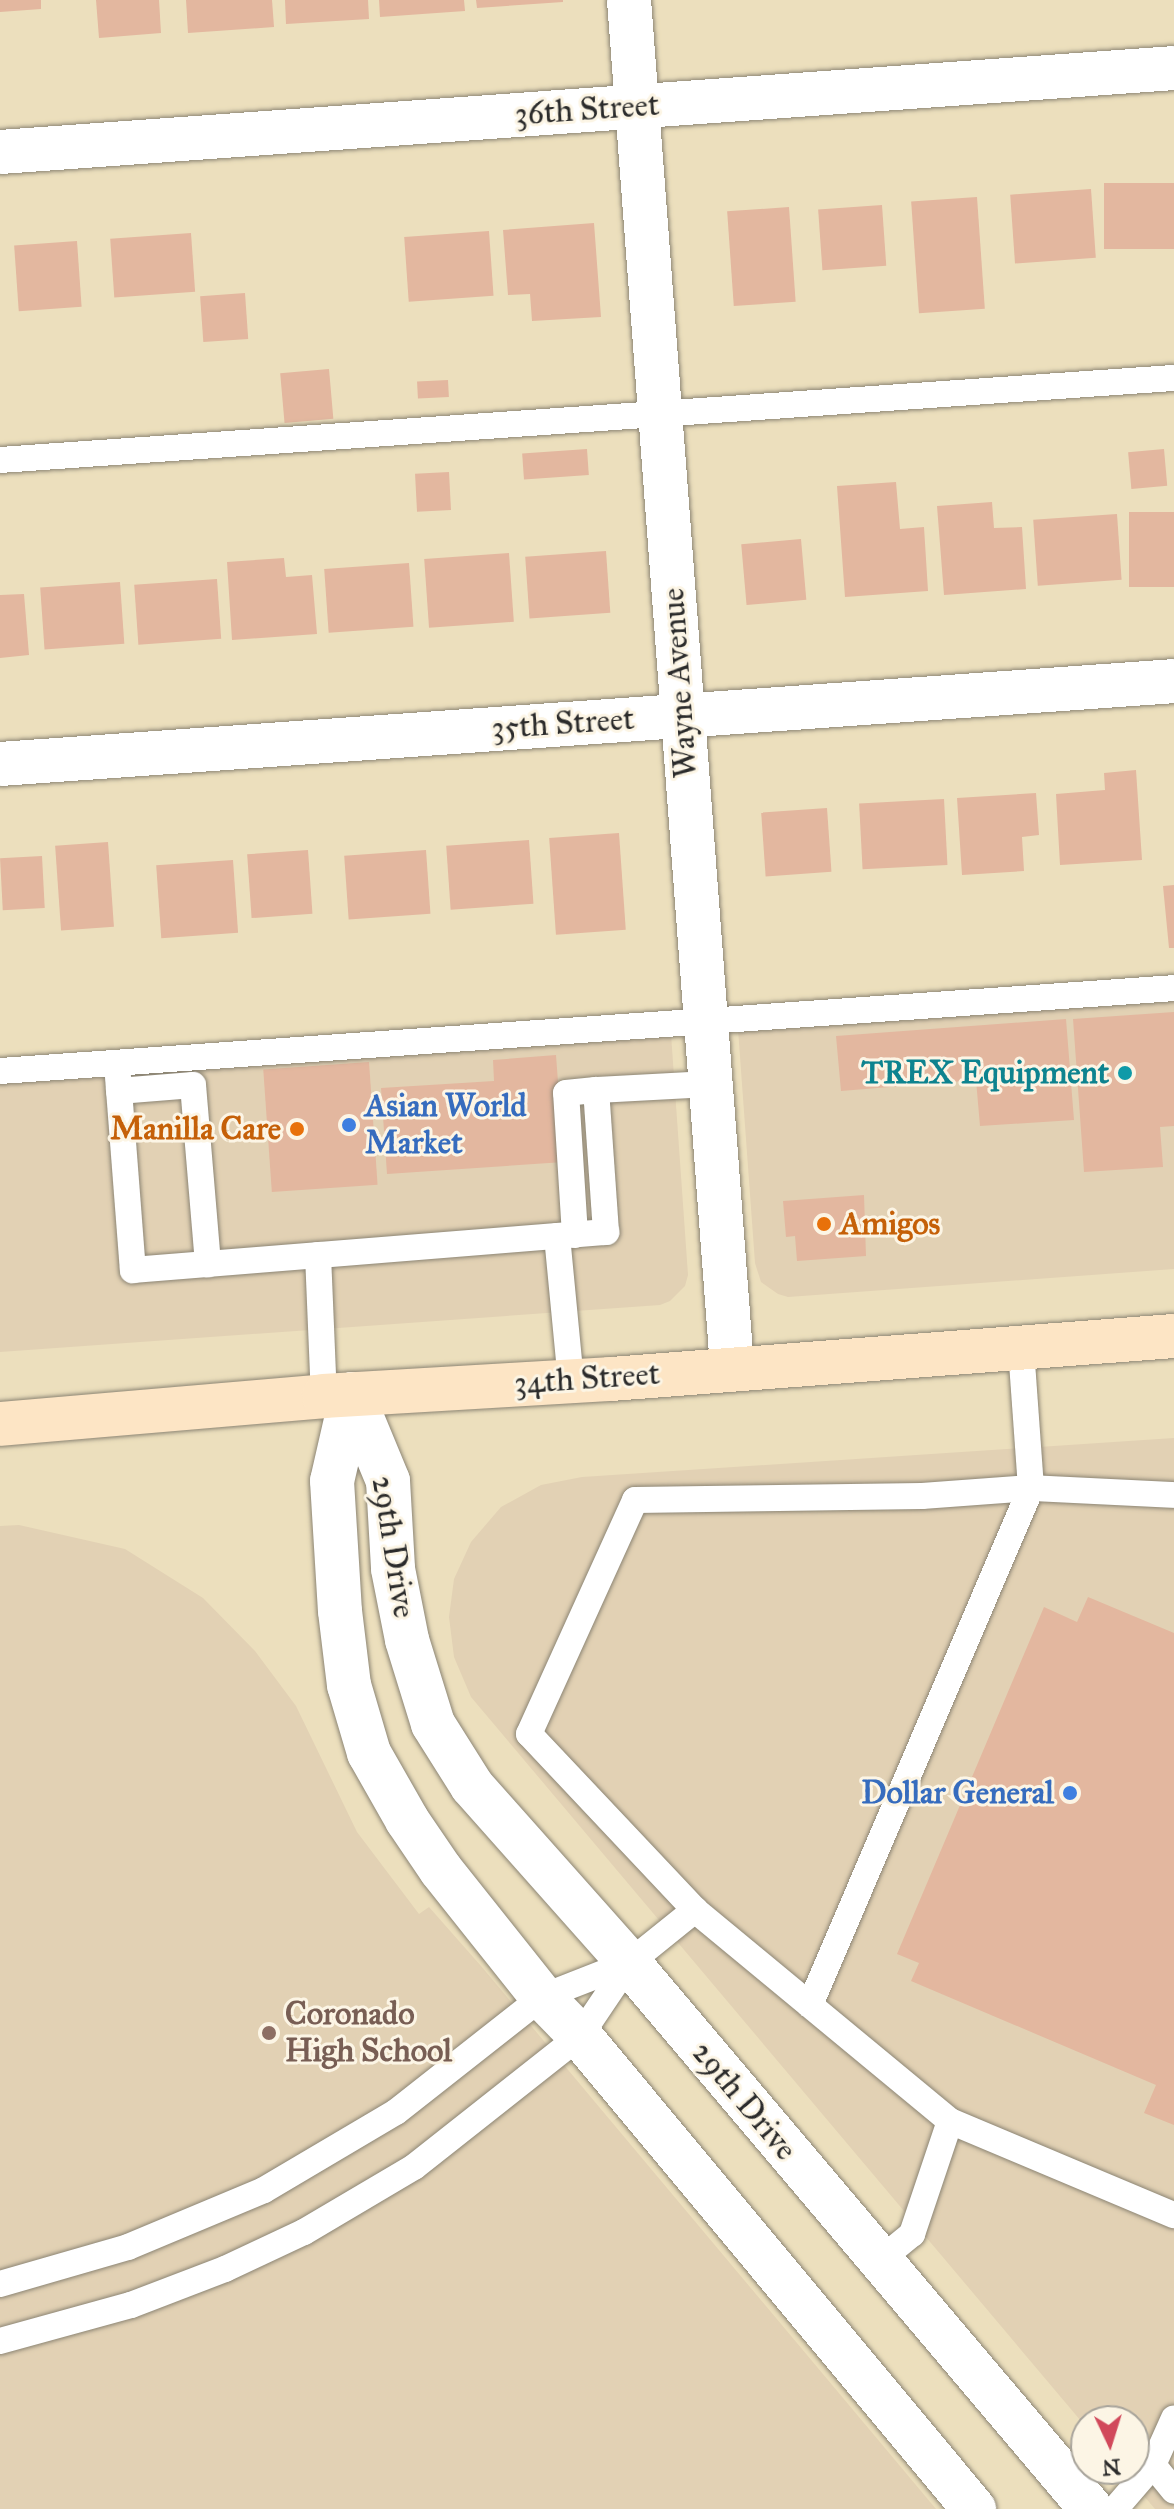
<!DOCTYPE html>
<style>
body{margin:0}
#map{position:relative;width:1174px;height:2509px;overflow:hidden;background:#ecdfbd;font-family:"IM FELL Great Primer",serif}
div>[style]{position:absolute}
.built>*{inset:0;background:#e2d1b4}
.building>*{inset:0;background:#e3b79f;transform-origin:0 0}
.roads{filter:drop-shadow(0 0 2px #8c8574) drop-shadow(0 0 2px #8c8574)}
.service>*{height:26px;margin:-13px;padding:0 13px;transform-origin:13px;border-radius:13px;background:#fff}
.minor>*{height:44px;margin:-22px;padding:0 22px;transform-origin:22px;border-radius:22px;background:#fff}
.tertiary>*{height:44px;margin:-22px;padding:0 22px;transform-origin:22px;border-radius:22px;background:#fff}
.secondary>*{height:44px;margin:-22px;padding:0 22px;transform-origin:22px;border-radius:22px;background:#fde5c5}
.dots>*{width:22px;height:22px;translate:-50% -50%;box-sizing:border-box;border:4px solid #fcf5e5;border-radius:50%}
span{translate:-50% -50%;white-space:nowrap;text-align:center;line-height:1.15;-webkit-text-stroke:6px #fcf5e5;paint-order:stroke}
.street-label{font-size:32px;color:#2b2b2b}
.culture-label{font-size:32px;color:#0d838f;font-weight:700}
.right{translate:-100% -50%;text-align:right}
.shop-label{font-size:32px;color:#366cbe;font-weight:700}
.left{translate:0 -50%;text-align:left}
.food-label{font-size:32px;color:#c56008;font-weight:700}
.education-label{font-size:32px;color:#785e54;font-weight:700}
.north{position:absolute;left:1070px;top:2405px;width:80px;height:80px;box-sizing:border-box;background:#fcf5e5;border:2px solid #a8a49b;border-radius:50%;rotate:176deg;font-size:22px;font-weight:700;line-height:32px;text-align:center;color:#2b2b2b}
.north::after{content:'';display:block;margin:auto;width:28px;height:36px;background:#d1495b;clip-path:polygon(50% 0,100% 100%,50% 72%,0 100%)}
</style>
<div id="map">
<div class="built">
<div style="clip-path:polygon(1174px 999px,1174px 1269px,788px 1297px,778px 1294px,761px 1282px,755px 1263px,738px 1029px)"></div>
<div style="clip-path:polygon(671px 1034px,688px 1275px,685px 1286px,670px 1301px,660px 1305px,0 1352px,0 1080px)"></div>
<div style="clip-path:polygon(1174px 1438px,1174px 2509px,1155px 2509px,1121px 2469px,1134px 2469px,1134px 2421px,1086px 2421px,1086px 2427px,471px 1697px,454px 1657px,449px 1617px,454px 1579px,471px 1542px,501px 1507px,541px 1485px,582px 1477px)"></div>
<div style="clip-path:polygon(19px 1525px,125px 1549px,203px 1598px,255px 1651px,296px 1706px,357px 1832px,419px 1914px,429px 1907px,481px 1966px,936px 2509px,0 2509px,0 1526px)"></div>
</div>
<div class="building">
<div style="clip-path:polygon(0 0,41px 0,41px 9px,0 12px)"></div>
<div style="clip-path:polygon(96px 0,159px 0,161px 33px,99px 38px)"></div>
<div style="clip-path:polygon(186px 0,272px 0,274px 27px,188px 33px)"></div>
<div style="clip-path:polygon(285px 0,368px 0,369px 19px,286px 24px)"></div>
<div style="clip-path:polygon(379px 0,464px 0,465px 11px,380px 17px)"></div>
<div style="clip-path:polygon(476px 0,563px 0,563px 2px,477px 8px)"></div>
<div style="left:1174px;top:183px;width:66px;height:70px;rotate:90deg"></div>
<div style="left:1091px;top:189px;width:69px;height:81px;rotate:86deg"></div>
<div style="left:977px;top:197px;width:112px;height:66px;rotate:86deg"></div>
<div style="left:882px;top:205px;width:61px;height:64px;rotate:86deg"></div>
<div style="left:789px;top:207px;width:95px;height:62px;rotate:86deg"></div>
<div style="clip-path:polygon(594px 223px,601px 317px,532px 321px,530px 294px,508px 295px,503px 230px)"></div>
<div style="left:489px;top:231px;width:65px;height:85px;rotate:86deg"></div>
<div style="left:191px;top:233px;width:59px;height:81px;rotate:86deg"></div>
<div style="left:77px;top:241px;width:66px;height:63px;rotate:86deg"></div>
<div style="left:245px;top:293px;width:46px;height:45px;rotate:86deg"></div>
<div style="left:329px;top:369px;width:50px;height:49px;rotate:85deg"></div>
<div style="left:448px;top:380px;width:17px;height:31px;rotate:87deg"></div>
<div style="left:587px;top:449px;width:26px;height:65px;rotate:86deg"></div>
<div style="left:1164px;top:449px;width:37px;height:36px;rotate:85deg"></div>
<div style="left:449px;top:472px;width:38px;height:34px;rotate:87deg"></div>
<div style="clip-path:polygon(896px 482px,900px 529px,924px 527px,928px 591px,845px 597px,837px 486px)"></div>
<div style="clip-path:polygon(992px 502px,994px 528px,1022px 527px,1026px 589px,944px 595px,937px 506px)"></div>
<div style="left:1174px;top:512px;width:75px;height:45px;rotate:90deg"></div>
<div style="left:1117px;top:514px;width:66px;height:84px;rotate:86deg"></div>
<div style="left:801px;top:539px;width:61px;height:60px;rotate:85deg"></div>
<div style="left:606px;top:551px;width:62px;height:81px;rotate:86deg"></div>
<div style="left:509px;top:553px;width:69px;height:85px;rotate:86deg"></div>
<div style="clip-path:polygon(284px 558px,286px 577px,312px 575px,317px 634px,232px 640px,227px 562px)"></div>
<div style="left:409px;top:563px;width:64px;height:85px;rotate:86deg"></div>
<div style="left:217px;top:579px;width:60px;height:83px;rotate:86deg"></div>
<div style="left:120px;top:582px;width:62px;height:80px;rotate:86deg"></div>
<div style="clip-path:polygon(24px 594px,29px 655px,0 658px,0 595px)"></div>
<div style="clip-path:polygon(1136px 770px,1142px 860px,1060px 865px,1056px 794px,1105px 790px,1104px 773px)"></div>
<div style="clip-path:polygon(1036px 793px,1039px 835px,1022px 837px,1024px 871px,962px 875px,957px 798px)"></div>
<div style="left:944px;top:799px;width:66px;height:85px;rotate:87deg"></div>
<div style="left:827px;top:808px;width:64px;height:66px;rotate:86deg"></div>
<div style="left:619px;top:833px;width:97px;height:70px;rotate:86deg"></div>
<div style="left:529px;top:840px;width:64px;height:83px;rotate:86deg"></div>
<div style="left:108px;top:842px;width:85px;height:53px;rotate:86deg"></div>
<div style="left:308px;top:850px;width:64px;height:61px;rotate:86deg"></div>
<div style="left:426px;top:850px;width:64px;height:82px;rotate:86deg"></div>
<div style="left:42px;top:856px;width:52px;height:42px;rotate:87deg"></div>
<div style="left:233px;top:860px;width:73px;height:77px;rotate:86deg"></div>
<div style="clip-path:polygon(1174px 885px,1174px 948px,1169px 948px,1163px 886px)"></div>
<div style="clip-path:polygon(1174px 1012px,1174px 1126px,1160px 1127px,1163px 1167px,1084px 1172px,1073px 1019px)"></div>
<div style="clip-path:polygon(1066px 1019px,1074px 1120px,980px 1126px,976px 1080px,841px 1091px,836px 1036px)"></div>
<div style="clip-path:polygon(556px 1055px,564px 1162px,387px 1174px,381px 1088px,494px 1081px,493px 1060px)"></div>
<div style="left:369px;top:1062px;width:123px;height:106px;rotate:86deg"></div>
<div style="clip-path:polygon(864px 1195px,866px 1256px,797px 1261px,795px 1236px,786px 1237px,783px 1201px)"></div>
<div style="clip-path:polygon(1088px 1597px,1174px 1633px,1174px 2125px,1144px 2113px,1156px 2085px,911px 1981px,919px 1963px,897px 1954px,1044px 1607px,1077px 1622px)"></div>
</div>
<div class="roads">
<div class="service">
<div style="left:0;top:460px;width:1177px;rotate:-4deg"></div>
<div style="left:117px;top:1064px;width:207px;rotate:85.6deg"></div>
<div style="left:133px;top:1270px;width:475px;rotate:-4.6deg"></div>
<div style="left:606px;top:1232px;width:142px;rotate:-94deg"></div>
<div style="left:596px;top:1090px;width:114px;rotate:-3deg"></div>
<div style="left:0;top:1071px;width:1177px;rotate:-4.04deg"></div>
<div style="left:119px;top:1091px;width:74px;rotate:-4.6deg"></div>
<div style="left:193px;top:1085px;width:180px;rotate:85.2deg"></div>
<div style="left:575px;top:1235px;width:142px;rotate:-93.6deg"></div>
<div style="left:566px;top:1093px;width:30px;rotate:-6deg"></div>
<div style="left:557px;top:1236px;width:146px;rotate:84.5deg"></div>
<div style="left:318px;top:1255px;width:141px;rotate:87.6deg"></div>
<div style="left:810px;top:2005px;width:562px;rotate:-66.85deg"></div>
<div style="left:1031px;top:1488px;width:143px;rotate:2.8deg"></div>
<div style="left:950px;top:2121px;width:331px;rotate:-140.4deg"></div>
<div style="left:695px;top:1910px;width:242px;rotate:-133.3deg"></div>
<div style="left:529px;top:1734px;width:257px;rotate:-65.6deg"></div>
<div style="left:635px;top:1500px;width:287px;rotate:-0.8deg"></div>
<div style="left:922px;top:1496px;width:109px;rotate:-4.2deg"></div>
<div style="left:1031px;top:1488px;width:141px;rotate:-94.1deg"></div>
<div style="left:879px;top:2261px;width:43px;rotate:-39.3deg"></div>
<div style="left:912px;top:2234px;width:119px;rotate:-71.4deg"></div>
<div style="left:950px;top:2121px;width:243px;rotate:22.8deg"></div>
<div style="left:0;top:2284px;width:133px;rotate:-16.1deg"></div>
<div style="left:128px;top:2247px;width:147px;rotate:-22.7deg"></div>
<div style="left:264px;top:2190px;width:153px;rotate:-30.6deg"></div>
<div style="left:396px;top:2112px;width:186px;rotate:-38.2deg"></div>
<div style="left:542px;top:1997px;width:93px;rotate:-21.3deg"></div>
<div style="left:629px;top:1963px;width:85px;rotate:-38.8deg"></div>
<div style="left:0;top:2341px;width:136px;rotate:-15.4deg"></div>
<div style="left:131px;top:2305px;width:101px;rotate:-21deg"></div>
<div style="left:225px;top:2269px;width:87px;rotate:-25.1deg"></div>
<div style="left:304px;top:2232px;width:128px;rotate:-30.6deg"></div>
<div style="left:414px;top:2167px;width:211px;rotate:-38.3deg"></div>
<div style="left:580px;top:2036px;width:88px;rotate:-56.1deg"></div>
<div style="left:1153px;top:2465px;width:51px;rotate:-65.9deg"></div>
<div style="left:1115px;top:2509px;width:58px;rotate:-49.2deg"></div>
<div style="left:1153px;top:2465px;width:33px;rotate:51deg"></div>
</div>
<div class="minor">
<div style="left:629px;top:0;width:1371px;rotate:85.69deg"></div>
<div style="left:0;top:152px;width:1177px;rotate:-4.09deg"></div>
<div style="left:0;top:764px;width:1177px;rotate:-4.04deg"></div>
</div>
<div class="tertiary">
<div style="left:352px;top:1394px;width:94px;rotate:67.5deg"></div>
<div style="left:388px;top:1481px;width:88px;rotate:86.7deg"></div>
<div style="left:393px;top:1569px;width:72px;rotate:78.8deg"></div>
<div style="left:407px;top:1640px;width:88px;rotate:72.8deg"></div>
<div style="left:433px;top:1724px;width:73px;rotate:57.8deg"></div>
<div style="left:472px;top:1786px;width:237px;rotate:48.4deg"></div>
<div style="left:629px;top:1963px;width:715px;rotate:49.76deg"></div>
<div style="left:352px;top:1394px;width:89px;rotate:102.9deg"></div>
<div style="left:332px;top:1481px;width:130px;rotate:86.5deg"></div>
<div style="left:340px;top:1611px;width:75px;rotate:83.1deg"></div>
<div style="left:349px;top:1685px;width:71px;rotate:73.6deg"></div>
<div style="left:369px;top:1753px;width:77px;rotate:60.4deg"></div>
<div style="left:407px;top:1820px;width:60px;rotate:55.8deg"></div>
<div style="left:441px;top:1870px;width:162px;rotate:51.5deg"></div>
<div style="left:542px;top:1997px;width:54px;rotate:45.7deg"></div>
<div style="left:580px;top:2036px;width:616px;rotate:50.21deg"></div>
</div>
<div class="secondary">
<div style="left:0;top:1424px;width:325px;rotate:-4.9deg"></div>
<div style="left:324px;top:1396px;width:288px;rotate:-3.4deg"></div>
<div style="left:611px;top:1379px;width:565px;rotate:-4.37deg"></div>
</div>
</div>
<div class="dots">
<div style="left:1125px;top:1073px;background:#0f9aa8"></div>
<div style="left:349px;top:1125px;background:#3f7fe0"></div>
<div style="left:297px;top:1129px;background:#e8710a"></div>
<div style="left:824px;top:1224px;background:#e8710a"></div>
<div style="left:1070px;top:1793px;background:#3f7fe0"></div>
<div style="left:269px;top:2033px;background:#8d6e63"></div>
</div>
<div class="street-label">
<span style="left:587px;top:110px;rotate:-4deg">36th Street</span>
<span style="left:680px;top:683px;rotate:-94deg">Wayne Avenue</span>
<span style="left:563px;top:724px;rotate:-4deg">35th Street</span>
<span style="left:587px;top:1379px;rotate:-4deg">34th Street</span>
<span style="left:393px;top:1547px;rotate:81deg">29th Drive</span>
<span style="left:744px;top:2101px;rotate:50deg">29th Drive</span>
</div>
<div class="culture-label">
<span class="right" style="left:1109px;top:1073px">TREX Equipment</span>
</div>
<div class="shop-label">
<span class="left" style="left:365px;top:1125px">Asian World<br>Market</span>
<span class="right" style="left:1054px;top:1793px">Dollar General</span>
</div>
<div class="food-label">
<span class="right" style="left:281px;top:1129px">Manilla Care</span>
<span class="left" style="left:840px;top:1224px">Amigos</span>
</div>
<div class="education-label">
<span class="left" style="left:285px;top:2033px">Coronado<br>High School</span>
</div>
<div class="north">N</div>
</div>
